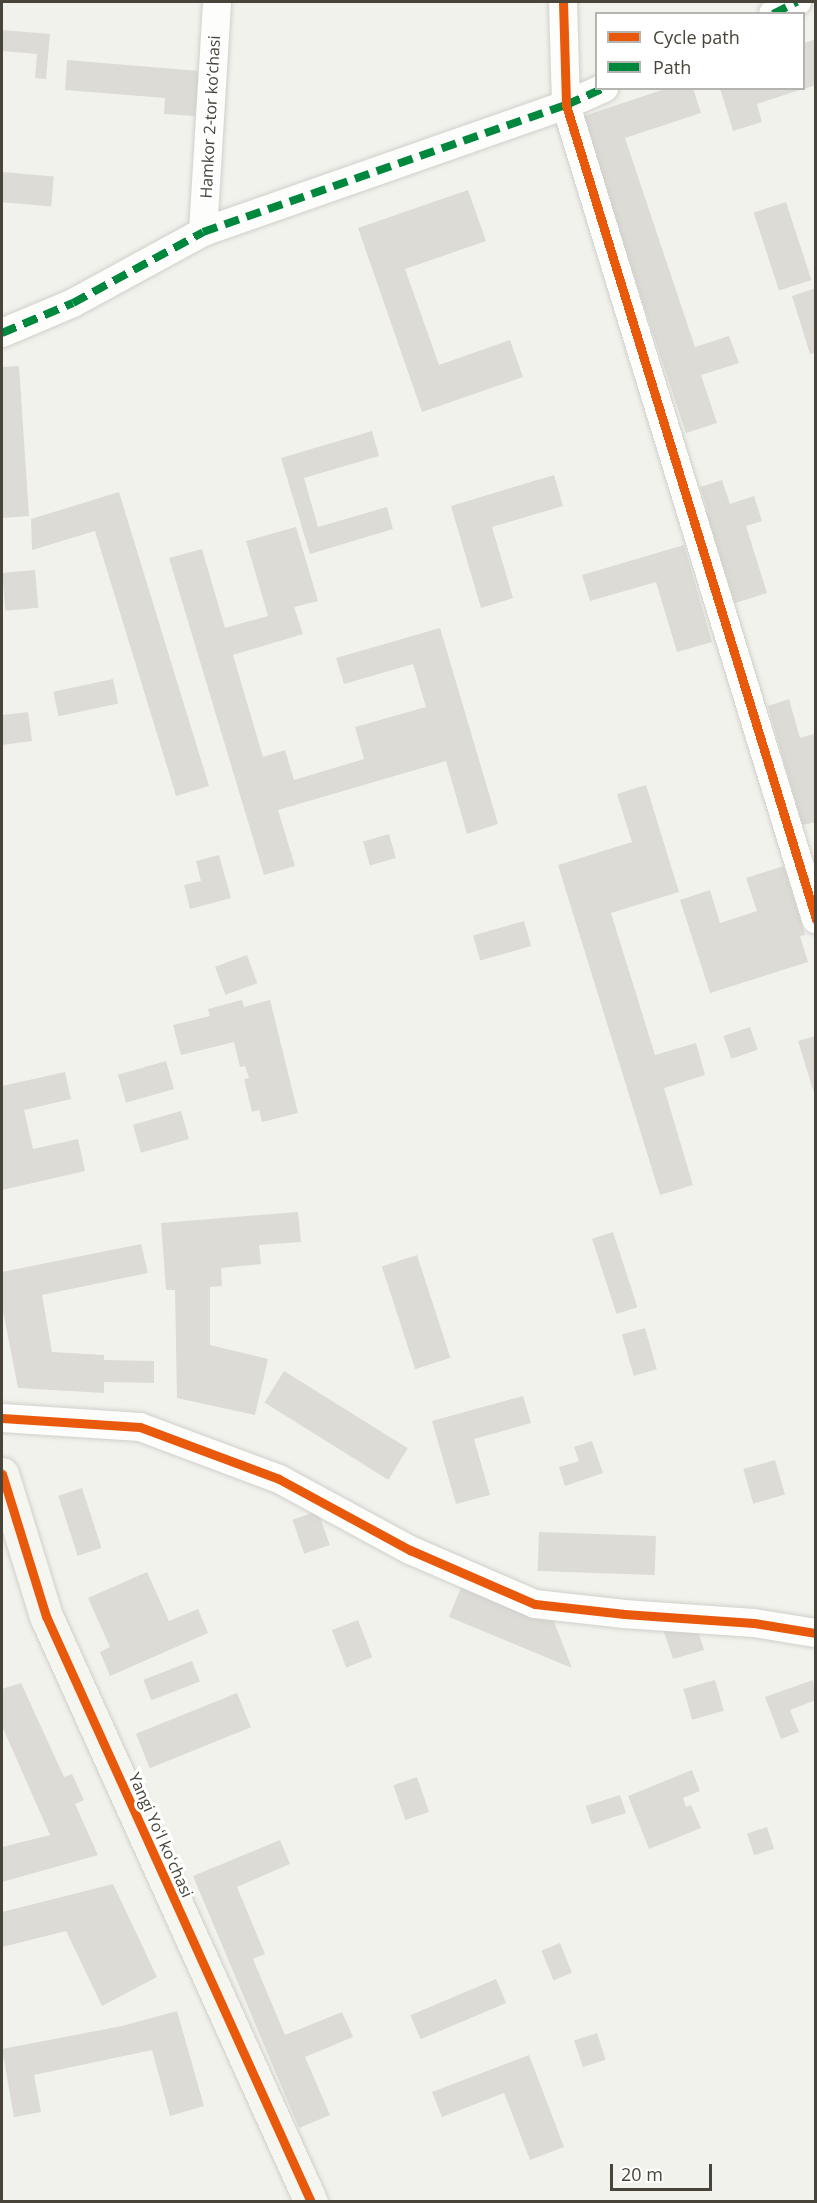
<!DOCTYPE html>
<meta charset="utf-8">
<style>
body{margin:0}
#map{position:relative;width:817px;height:2203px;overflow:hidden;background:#f2f2ed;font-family:"Open Sans",sans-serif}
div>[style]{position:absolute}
.building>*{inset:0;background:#dcdbd6;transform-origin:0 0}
.roads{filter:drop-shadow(0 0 2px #d0cfcb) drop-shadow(0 0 2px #d0cfcb)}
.street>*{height:28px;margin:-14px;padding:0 14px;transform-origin:14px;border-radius:14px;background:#fdfdfc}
.secondary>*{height:33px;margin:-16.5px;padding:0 16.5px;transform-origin:16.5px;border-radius:16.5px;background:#f6f6f1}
.quiet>*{height:8px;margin-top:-4px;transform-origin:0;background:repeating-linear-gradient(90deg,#00873e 0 15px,transparent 0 23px)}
.cycleway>*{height:9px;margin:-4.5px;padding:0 4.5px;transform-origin:4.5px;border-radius:4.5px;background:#e8590c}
span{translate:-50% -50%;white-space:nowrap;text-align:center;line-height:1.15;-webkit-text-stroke:6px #fff;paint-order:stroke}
.street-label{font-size:16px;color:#484439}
.frame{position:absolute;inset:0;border:3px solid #484439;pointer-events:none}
.legend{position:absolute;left:595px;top:12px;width:210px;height:78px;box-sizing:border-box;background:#fff;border:2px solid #b6b4b0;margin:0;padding:8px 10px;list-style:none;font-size:18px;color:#484439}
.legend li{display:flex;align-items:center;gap:12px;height:30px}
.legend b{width:30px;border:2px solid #b6b4b0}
.scale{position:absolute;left:610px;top:2164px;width:102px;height:27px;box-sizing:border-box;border:3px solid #484439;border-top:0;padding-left:8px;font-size:18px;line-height:21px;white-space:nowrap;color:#484439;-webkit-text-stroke:4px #fff;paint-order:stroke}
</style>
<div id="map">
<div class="building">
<div style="clip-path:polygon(2px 30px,50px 34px,46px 79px,35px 78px,37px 54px,2px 51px)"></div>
<div style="clip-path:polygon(816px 39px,816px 85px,804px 89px,804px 43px)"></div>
<div style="clip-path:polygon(67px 60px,199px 71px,195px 116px,164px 114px,165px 98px,65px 90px)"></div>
<div style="clip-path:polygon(668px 88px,693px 88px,701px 113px,625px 138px,695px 347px,729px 336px,739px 363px,701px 375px,717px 423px,686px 433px,581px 117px)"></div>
<div style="clip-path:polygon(720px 88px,803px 88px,803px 89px,757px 104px,762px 122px,733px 131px)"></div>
<div style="left:2px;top:172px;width:52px;height:30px;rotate:5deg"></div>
<div style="clip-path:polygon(468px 190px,486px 241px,405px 269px,439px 365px,510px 340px,523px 377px,422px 412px,358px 228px)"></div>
<div style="left:786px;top:202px;width:82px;height:34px;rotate:72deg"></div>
<div style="clip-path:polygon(816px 288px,816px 353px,810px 354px,792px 296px)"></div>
<div style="clip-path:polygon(19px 366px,29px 516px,2px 518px,2px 367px)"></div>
<div style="clip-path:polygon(372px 431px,379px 456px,304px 478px,318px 527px,387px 507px,393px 529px,310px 554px,281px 458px)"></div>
<div style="clip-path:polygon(554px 475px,563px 506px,492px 527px,513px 598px,481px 608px,451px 506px)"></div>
<div style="clip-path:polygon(722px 480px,730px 504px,754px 496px,762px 521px,746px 526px,767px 593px,735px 603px,705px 512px,708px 511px,700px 487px)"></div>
<div style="clip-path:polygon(119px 492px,209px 786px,176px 796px,95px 531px,32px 550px,31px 519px)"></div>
<div style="clip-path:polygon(296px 527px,318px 601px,294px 607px,303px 634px,233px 655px,263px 757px,285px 750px,294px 780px,364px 759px,355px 727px,426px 707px,413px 664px,344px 684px,336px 658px,440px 628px,498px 824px,467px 834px,446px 761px,278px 810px,295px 866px,264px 875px,169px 558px,202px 549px,225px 628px,268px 616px,246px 541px)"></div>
<div style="clip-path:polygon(684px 545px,712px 642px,677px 652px,656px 582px,590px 601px,582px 575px)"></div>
<div style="left:35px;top:570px;width:38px;height:33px;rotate:85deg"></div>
<div style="left:113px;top:679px;width:25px;height:61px;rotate:78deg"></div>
<div style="clip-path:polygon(789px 699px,800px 738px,814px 734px,816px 738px,816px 822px,802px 825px,768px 706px)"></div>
<div style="clip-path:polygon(28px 712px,32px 741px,2px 745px,2px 715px)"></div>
<div style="clip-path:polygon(646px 785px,679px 892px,611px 913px,655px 1055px,696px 1043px,705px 1075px,664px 1088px,693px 1185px,660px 1195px,558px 865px,632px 842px,617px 794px)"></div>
<div style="left:389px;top:834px;width:25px;height:27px;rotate:74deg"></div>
<div style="clip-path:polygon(219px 855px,231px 898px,190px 909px,184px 885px,201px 881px,196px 861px)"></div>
<div style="clip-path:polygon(784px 866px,805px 935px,800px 936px,808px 962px,710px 993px,680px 900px,710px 890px,720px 923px,757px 911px,746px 878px)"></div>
<div style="left:524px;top:921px;width:26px;height:53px;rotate:74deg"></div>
<div style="left:247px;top:955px;width:30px;height:34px;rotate:70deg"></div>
<div style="clip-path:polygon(242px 1000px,244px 1007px,270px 1000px,298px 1113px,262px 1122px,259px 1110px,252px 1112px,244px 1079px,249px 1078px,245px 1066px,240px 1067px,234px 1042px,181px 1055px,173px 1025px,210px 1016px,208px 1009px)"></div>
<div style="left:750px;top:1027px;width:24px;height:28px;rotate:71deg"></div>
<div style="clip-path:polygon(816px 1036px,816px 1095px,815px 1096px,798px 1041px)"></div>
<div style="left:166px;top:1061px;width:29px;height:50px;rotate:74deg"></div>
<div style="clip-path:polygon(65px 1072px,71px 1099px,24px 1110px,33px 1149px,78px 1139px,85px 1171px,2px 1190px,2px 1086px)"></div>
<div style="left:181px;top:1111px;width:29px;height:50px;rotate:74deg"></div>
<div style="clip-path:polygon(298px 1212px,301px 1242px,259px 1245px,261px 1264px,221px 1268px,222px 1286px,210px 1287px,210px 1345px,268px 1359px,255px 1415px,177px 1398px,175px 1290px,166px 1290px,161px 1223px)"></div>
<div style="left:613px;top:1232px;width:79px;height:22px;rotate:72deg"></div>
<div style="clip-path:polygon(141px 1244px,148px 1273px,42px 1295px,52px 1352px,104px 1355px,104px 1360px,154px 1361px,154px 1383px,104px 1382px,104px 1393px,18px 1388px,2px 1306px,2px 1272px)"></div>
<div style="left:417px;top:1255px;width:108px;height:37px;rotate:72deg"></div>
<div style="left:645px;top:1328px;width:43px;height:24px;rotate:74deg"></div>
<div style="left:284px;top:1371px;width:146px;height:37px;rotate:32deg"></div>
<div style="clip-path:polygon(523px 1396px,531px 1423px,474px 1439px,490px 1495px,456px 1504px,432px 1421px)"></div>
<div style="clip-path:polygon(592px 1441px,603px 1473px,565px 1486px,559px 1467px,579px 1461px,574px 1447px)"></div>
<div style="left:775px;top:1460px;width:36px;height:33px;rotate:74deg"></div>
<div style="left:82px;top:1488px;width:63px;height:25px;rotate:72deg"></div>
<div style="left:318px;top:1511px;width:36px;height:27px;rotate:71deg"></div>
<div style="left:539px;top:1532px;width:117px;height:39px;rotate:2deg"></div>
<div style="clip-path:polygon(147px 1572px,169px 1621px,198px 1609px,208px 1633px,110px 1676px,100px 1652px,110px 1647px,88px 1598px)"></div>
<div style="clip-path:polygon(464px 1580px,551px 1614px,572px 1668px,449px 1617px)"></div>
<div style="left:358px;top:1620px;width:40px;height:28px;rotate:69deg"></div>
<div style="clip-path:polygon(660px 1620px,695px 1621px,704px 1650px,673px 1659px)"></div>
<div style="left:192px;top:1661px;width:22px;height:52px;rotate:69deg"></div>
<div style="left:715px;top:1680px;width:32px;height:33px;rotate:74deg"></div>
<div style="clip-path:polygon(813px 1680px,816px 1700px,790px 1710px,799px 1732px,781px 1739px,765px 1697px)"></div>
<div style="clip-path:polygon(21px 1683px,64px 1777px,72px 1774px,84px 1800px,75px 1804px,98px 1855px,2px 1882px,2px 1847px,50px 1835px,2px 1726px,2px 1689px)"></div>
<div style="left:237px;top:1693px;width:37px;height:109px;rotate:68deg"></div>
<div style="clip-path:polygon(692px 1770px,700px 1791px,683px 1798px,686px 1807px,691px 1805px,701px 1828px,649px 1849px,628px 1796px)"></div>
<div style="left:417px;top:1777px;width:37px;height:25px;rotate:71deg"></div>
<div style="left:620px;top:1795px;width:19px;height:36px;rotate:72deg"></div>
<div style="left:767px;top:1827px;width:23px;height:21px;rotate:72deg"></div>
<div style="clip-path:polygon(280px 1840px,290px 1864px,237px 1887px,265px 1954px,253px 1959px,285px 2035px,342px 2012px,353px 2037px,305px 2057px,330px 2115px,299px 2128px,193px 1876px)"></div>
<div style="clip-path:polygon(113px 1884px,157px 1977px,102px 2006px,66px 1931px,2px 1947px,2px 1912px)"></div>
<div style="left:560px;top:1943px;width:32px;height:20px;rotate:68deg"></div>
<div style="left:496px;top:1979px;width:26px;height:93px;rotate:67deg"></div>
<div style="clip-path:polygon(177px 2011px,204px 2106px,170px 2116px,152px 2050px,34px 2075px,41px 2112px,14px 2117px,2px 2049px,122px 2026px)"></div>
<div style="left:597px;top:2033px;width:28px;height:24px;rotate:72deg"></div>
<div style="clip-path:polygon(529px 2055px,564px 2147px,530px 2160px,504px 2093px,442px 2117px,432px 2092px)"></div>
</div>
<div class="roads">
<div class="street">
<div style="left:563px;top:2px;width:103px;rotate:88.3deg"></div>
<div style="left:566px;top:105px;width:852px;rotate:72.93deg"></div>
<div style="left:773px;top:14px;width:27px;rotate:-27deg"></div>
<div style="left:203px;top:232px;width:230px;rotate:-86.5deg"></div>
<div style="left:2px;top:333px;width:77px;rotate:-22.9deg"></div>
<div style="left:73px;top:303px;width:148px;rotate:-28.6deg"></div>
<div style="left:203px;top:232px;width:385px;rotate:-19.3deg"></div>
<div style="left:566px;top:105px;width:42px;rotate:-24.1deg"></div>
<div style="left:2px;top:1418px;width:138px;rotate:3.7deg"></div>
<div style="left:140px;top:1427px;width:148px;rotate:20.5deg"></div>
<div style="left:279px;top:1479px;width:149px;rotate:28.5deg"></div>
<div style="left:410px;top:1550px;width:136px;rotate:23.4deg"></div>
<div style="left:535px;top:1604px;width:90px;rotate:6.4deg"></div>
<div style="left:624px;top:1614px;width:130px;rotate:4deg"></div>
<div style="left:754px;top:1623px;width:63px;rotate:9.2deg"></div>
</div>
<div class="secondary">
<div style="left:2px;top:1474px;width:149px;rotate:72.8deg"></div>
<div style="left:46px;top:1616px;width:643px;rotate:65.67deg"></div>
</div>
</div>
<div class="quiet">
<div style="left:773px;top:14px;width:27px;rotate:-27deg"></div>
<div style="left:2px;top:333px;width:77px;rotate:-22.9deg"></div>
<div style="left:73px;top:303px;width:148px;rotate:-28.6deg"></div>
<div style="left:203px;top:232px;width:385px;rotate:-19.3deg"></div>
<div style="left:566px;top:105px;width:42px;rotate:-24.1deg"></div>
</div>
<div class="cycleway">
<div style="left:563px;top:2px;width:103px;rotate:88.3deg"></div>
<div style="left:566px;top:105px;width:852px;rotate:72.93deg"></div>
<div style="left:2px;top:1418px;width:138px;rotate:3.7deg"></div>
<div style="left:140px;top:1427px;width:148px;rotate:20.5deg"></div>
<div style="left:279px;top:1479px;width:149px;rotate:28.5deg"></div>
<div style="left:410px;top:1550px;width:136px;rotate:23.4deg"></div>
<div style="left:535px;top:1604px;width:90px;rotate:6.4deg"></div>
<div style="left:624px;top:1614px;width:130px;rotate:4deg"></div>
<div style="left:754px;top:1623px;width:63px;rotate:9.2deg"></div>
<div style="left:2px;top:1474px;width:149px;rotate:72.8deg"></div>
<div style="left:46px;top:1616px;width:643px;rotate:65.67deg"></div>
</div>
<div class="street-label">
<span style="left:210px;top:117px;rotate:-87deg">Hamkor 2-tor koʼchasi</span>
<span style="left:161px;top:1835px;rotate:66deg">Yangi Yoʻl koʻchasi</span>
</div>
<div class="frame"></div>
<ul class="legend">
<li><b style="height:8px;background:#e8590c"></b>Cycle path</li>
<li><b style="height:8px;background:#00873e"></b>Path</li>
</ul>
<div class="scale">20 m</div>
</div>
